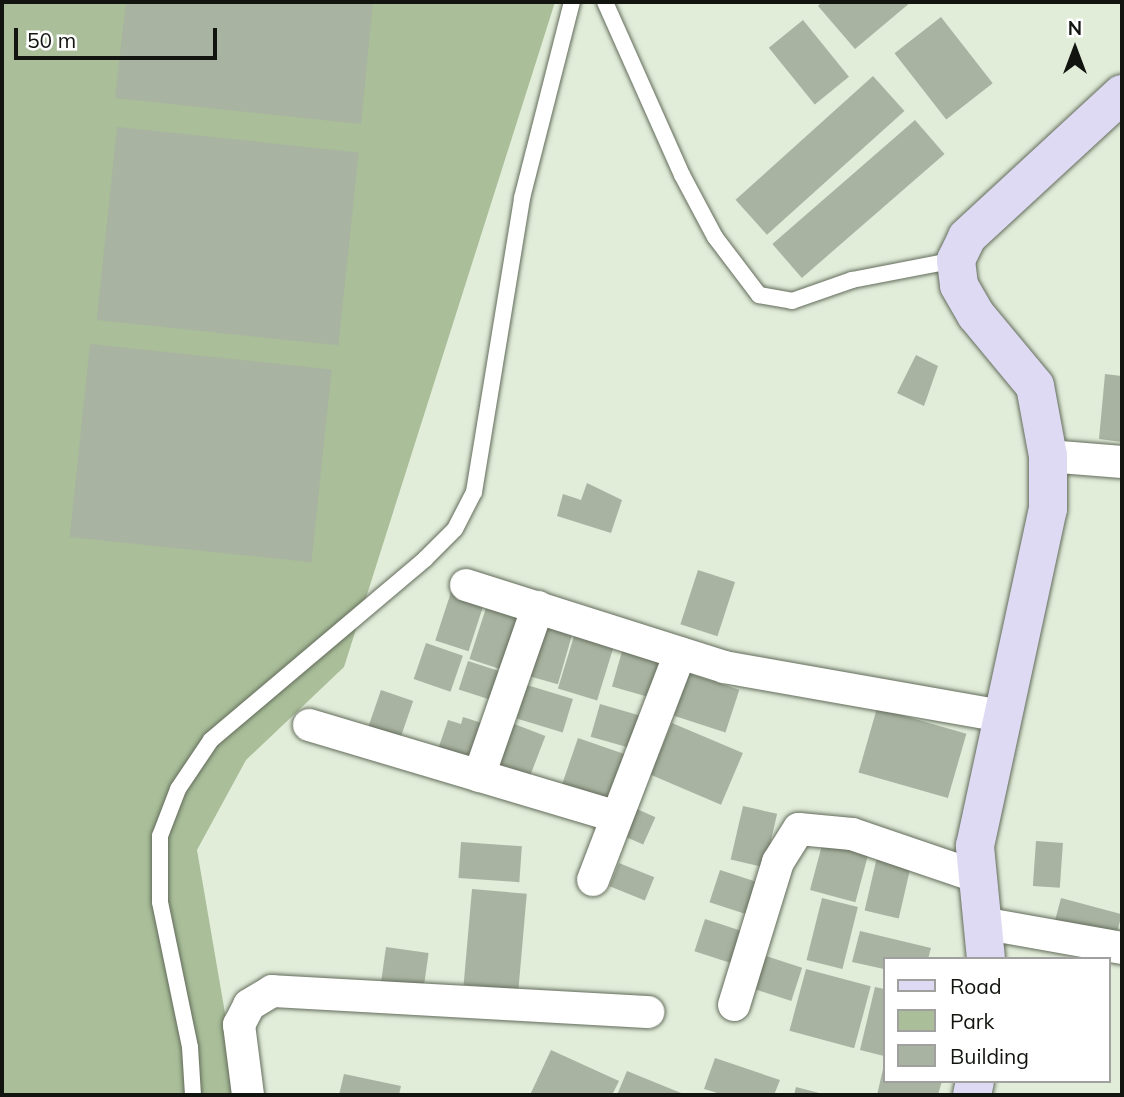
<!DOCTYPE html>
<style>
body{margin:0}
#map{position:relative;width:1124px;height:1097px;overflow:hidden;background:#e1ecd9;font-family:Mulish,sans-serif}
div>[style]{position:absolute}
.green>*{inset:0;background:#a9be99}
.building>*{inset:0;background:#a9b3a1;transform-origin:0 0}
.roads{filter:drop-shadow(0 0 2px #636c5b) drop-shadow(0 0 2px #636c5b)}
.lane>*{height:16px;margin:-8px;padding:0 8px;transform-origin:8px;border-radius:8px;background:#fff}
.street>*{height:32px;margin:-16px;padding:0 16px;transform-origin:16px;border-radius:16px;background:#fff}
.secondary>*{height:38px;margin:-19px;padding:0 19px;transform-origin:19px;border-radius:19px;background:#dedaf3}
span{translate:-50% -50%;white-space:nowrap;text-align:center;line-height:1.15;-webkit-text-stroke:5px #fff;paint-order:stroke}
.frame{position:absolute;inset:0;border:4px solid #12150f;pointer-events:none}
.legend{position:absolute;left:883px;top:957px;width:228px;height:126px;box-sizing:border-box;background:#fff;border:2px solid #a0a19f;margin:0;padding:9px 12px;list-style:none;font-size:21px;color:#12150f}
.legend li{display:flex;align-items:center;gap:14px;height:35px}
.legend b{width:35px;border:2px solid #a0a19f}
.north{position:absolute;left:1040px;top:14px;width:70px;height:70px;-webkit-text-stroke:5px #fff;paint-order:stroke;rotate:0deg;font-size:19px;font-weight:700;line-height:28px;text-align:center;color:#12150f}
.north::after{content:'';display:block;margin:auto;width:24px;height:32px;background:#12150f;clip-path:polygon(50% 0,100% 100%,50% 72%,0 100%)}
.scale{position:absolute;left:14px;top:28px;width:203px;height:32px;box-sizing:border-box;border:4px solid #12150f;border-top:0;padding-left:9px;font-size:21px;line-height:24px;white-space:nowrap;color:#12150f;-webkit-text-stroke:5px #fff;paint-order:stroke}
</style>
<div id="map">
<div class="green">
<div style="clip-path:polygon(2px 2px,555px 2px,344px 667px,246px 760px,197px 850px,239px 1095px,2px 1095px)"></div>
</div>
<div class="building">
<div style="clip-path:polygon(126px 2px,373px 2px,361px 124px,115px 98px)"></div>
<div style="clip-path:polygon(822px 2px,911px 2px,855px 49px,818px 6px)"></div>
<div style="left:941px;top:17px;width:84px;height:59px;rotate:52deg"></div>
<div style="left:803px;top:20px;width:73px;height:44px;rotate:51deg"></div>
<div style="left:873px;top:76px;width:47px;height:185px;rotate:48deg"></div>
<div style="left:915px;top:120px;width:45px;height:189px;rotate:49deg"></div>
<div style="left:117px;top:127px;width:243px;height:194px;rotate:6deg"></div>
<div style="left:90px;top:344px;width:243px;height:194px;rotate:6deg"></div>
<div style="clip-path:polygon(916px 355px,938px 366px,924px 406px,897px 393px)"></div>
<div style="clip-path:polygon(1105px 374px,1122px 376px,1122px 442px,1099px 439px)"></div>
<div style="clip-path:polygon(587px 483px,622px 500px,611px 533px,557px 516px,563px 494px,581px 500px)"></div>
<div style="left:698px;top:570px;width:39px;height:57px;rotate:18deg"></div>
<div style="left:451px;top:592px;width:35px;height:51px;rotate:18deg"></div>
<div style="left:488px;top:602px;width:40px;height:60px;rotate:18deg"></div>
<div style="left:541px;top:616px;width:35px;height:61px;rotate:16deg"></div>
<div style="left:574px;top:636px;width:41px;height:55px;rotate:17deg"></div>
<div style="left:426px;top:643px;width:39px;height:38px;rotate:19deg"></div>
<div style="left:623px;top:648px;width:47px;height:40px;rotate:16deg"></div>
<div style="left:468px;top:661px;width:35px;height:30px;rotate:18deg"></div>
<div style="left:688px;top:673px;width:54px;height:45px;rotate:18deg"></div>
<div style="left:527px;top:685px;width:48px;height:35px;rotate:17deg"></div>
<div style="left:381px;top:690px;width:34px;height:40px;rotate:19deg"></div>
<div style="left:600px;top:704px;width:44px;height:34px;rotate:16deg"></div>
<div style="left:877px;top:708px;width:93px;height:67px;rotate:16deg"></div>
<div style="clip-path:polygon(463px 717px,485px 724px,472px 766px,436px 755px,448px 720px,461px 724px)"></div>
<div style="left:509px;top:722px;width:39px;height:51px;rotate:21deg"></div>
<div style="left:672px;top:723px;width:77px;height:56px;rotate:23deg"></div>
<div style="left:578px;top:738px;width:49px;height:56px;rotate:19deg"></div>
<div style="left:628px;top:805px;width:30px;height:30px;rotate:24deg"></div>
<div style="left:743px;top:806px;width:35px;height:55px;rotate:13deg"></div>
<div style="left:825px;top:834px;width:47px;height:58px;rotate:15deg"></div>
<div style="left:1036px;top:841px;width:27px;height:45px;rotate:4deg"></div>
<div style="left:461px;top:842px;width:61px;height:36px;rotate:4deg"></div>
<div style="left:877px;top:857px;width:35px;height:55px;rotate:13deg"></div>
<div style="left:619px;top:863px;width:38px;height:25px;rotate:22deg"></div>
<div style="left:720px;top:870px;width:38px;height:34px;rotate:18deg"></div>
<div style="left:472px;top:889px;width:55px;height:96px;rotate:5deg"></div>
<div style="left:822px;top:898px;width:37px;height:64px;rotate:14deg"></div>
<div style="left:1061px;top:898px;width:63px;height:25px;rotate:15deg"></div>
<div style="left:705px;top:919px;width:38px;height:34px;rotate:18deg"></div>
<div style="clip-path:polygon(860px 931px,931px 948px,928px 959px,884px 959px,884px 969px,852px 962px)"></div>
<div style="left:386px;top:947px;width:43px;height:35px;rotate:8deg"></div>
<div style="left:766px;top:956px;width:38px;height:35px;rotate:18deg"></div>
<div style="left:806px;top:969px;width:67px;height:64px;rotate:15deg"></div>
<div style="clip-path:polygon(875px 987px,884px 989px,884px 1056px,860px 1050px)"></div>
<div style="clip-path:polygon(551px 1050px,619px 1081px,612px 1095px,530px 1095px)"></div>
<div style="clip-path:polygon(715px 1058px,780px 1080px,774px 1095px,724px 1095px,704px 1089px)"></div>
<div style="clip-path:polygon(883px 1069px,884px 1081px,942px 1081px,938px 1095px,877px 1095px)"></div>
<div style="clip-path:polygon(627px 1071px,686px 1095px,617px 1095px)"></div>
<div style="clip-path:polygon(344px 1074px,401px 1086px,399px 1095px,339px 1095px)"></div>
<div style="clip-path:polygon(796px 1087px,823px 1094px,823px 1095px,794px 1095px)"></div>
</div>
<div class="roads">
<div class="lane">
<div style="left:605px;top:2px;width:189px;rotate:66deg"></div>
<div style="left:682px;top:175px;width:70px;rotate:62deg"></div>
<div style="left:715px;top:237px;width:73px;rotate:52.8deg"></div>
<div style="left:759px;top:295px;width:34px;rotate:10deg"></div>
<div style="left:792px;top:301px;width:64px;rotate:-19.3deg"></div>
<div style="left:852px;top:280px;width:106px;rotate:-10.9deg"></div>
<div style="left:193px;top:1095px;width:48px;rotate:-93.6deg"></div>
<div style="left:190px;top:1047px;width:148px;rotate:-101.7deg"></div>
<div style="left:160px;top:902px;width:66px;rotate:-90deg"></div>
<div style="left:160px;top:836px;width:50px;rotate:-69deg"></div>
<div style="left:178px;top:789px;width:59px;rotate:-56deg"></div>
<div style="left:211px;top:740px;width:280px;rotate:-40.2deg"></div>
<div style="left:425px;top:559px;width:42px;rotate:-45deg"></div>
<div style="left:455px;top:529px;width:42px;rotate:-62.8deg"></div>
<div style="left:474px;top:492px;width:298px;rotate:-80.7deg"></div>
<div style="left:522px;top:198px;width:202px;rotate:-75.7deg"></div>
</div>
<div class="street">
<div style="left:1048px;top:456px;width:74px;rotate:4.6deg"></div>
<div style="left:466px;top:585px;width:271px;rotate:17.6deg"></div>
<div style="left:724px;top:667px;width:282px;rotate:10deg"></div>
<div style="left:309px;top:725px;width:321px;rotate:16.6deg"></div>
<div style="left:479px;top:776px;width:179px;rotate:-70.8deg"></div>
<div style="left:593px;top:880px;width:243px;rotate:-69deg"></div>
<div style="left:982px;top:923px;width:142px;rotate:10.1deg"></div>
<div style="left:734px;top:1005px;width:150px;rotate:-72.9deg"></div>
<div style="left:778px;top:862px;width:39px;rotate:-58deg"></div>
<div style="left:799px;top:829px;width:53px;rotate:5.4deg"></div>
<div style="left:852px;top:834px;width:133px;rotate:18.8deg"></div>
<div style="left:248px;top:1095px;width:71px;rotate:-97.3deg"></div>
<div style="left:239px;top:1025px;width:22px;rotate:-63deg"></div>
<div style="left:249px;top:1005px;width:27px;rotate:-31deg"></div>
<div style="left:272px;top:991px;width:377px;rotate:3.2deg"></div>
</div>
<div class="secondary">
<div style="left:986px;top:959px;width:114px;rotate:-95.6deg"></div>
<div style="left:975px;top:846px;width:345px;rotate:-77.8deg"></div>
<div style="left:1048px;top:509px;width:53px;rotate:-90deg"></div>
<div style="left:1048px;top:456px;width:71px;rotate:-100.5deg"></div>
<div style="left:1035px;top:386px;width:92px;rotate:-129.7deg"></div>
<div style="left:976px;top:315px;width:34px;rotate:-120deg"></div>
<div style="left:959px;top:285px;width:25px;rotate:-97deg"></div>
<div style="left:956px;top:260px;width:25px;rotate:-64deg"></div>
<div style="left:967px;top:237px;width:211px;rotate:-42.7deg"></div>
<div style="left:972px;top:1095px;width:14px;rotate:-78deg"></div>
</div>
</div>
<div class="frame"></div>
<ul class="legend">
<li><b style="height:9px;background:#dedaf3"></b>Road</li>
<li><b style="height:19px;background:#a9be99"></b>Park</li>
<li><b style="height:19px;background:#a9b3a1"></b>Building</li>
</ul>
<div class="north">N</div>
<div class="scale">50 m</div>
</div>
